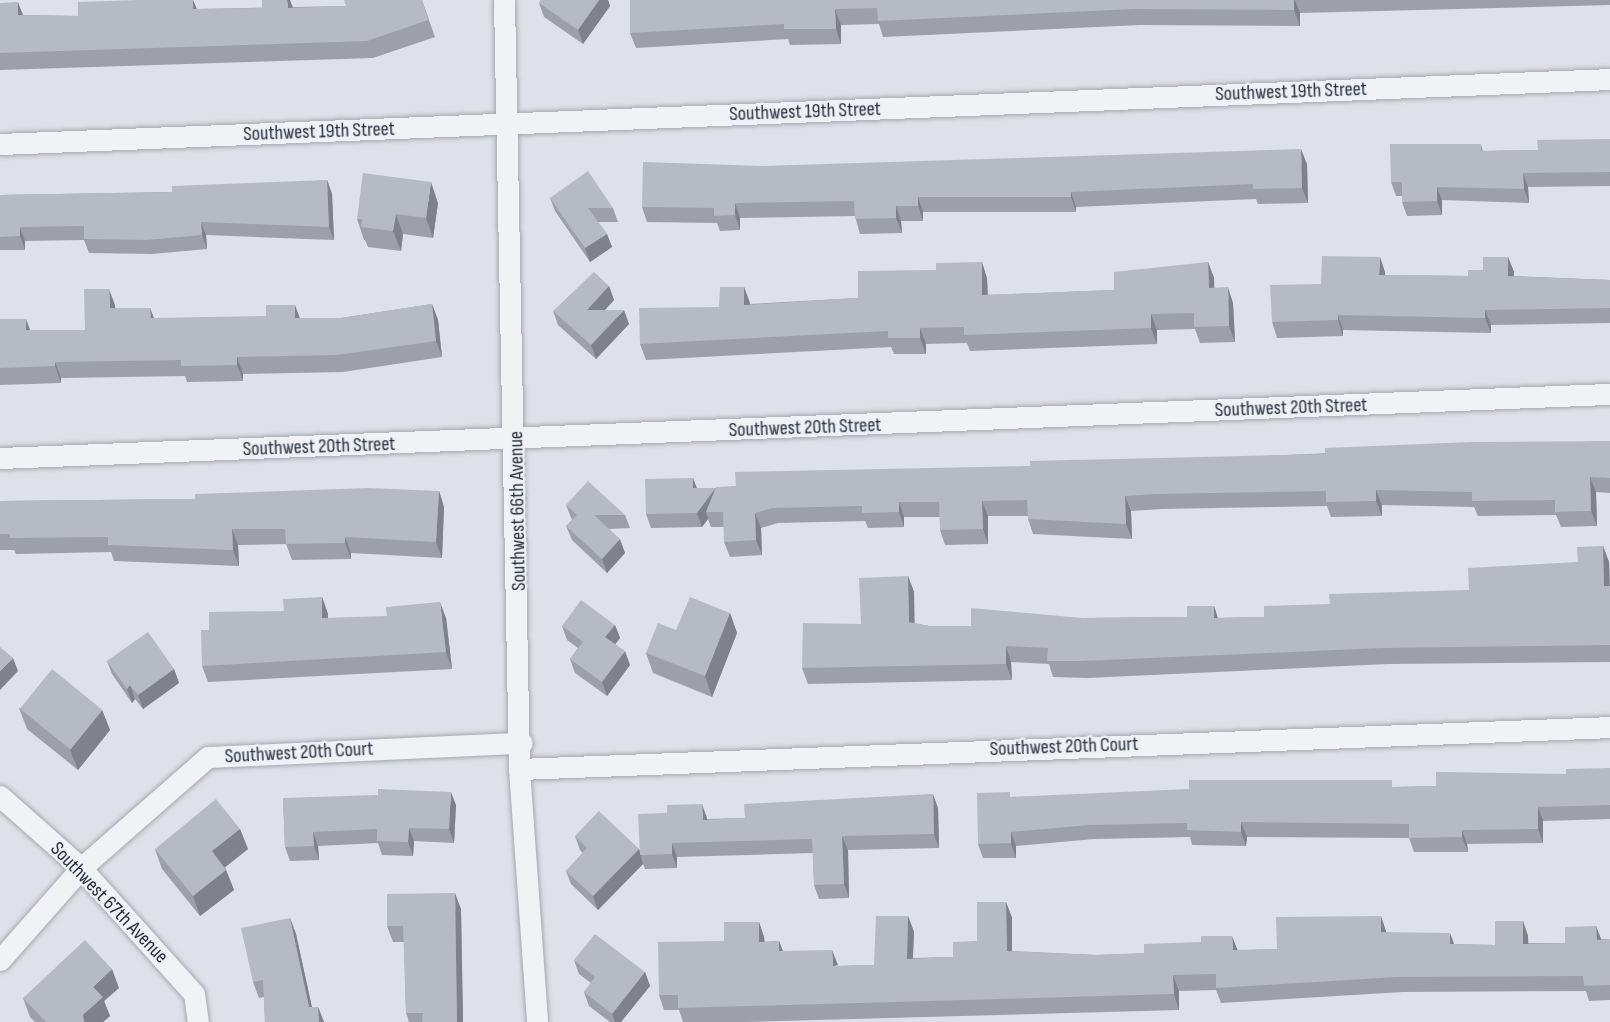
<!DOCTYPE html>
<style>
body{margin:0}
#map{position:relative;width:1610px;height:1022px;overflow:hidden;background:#dee1e7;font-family:"Sofia Sans Condensed",sans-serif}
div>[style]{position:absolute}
.roads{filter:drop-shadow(0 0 2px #a4a8b1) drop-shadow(0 0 2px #a4a8b1)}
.minor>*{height:21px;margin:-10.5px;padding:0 10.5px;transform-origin:10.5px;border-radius:10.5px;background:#f1f2f6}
.wall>*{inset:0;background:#9da0a8}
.shaded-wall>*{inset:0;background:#7f8288}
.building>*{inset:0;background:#b6bac3;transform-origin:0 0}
span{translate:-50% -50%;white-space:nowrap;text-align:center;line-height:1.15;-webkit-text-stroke:5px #edf0f5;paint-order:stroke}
.street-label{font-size:20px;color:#282e3d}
</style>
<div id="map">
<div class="roads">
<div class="minor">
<div style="left:504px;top:0;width:769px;rotate:88.88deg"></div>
<div style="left:519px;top:769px;width:254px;rotate:85.9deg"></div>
<div style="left:0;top:144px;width:1611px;rotate:-2.31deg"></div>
<div style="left:0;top:458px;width:1611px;rotate:-2.28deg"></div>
<div style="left:519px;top:769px;width:1092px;rotate:-2.2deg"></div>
<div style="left:0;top:796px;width:108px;rotate:41.6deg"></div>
<div style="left:81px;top:868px;width:169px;rotate:48.1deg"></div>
<div style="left:194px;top:994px;width:28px;rotate:82deg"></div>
<div style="left:0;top:960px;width:123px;rotate:-48.6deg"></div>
<div style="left:81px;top:868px;width:169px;rotate:-41.2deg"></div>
<div style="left:208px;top:757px;width:314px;rotate:-2.6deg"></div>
</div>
</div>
<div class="wall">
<div style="clip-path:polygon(138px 0,193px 0,197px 9px,346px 6px,422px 0,435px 37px,373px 58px,0 70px,0 3px,23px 15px,78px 16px)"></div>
<div style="clip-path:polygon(541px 0,608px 0,610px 6px,583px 44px,544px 17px,539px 3px)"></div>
<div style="clip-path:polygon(630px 0,1610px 0,1610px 5px,1300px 13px,1300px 26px,1140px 25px,883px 37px,879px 24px,841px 25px,841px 44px,790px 45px,788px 39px,636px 48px,630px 33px)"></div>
<div style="clip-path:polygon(1610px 139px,1610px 186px,1528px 187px,1529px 203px,1442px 200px,1442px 215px,1407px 216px,1402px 202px,1402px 196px,1396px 196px,1391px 182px,1481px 144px,1483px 151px,1538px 150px)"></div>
<div style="clip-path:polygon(1307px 164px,1308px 203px,1258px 204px,1256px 199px,1076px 207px,1076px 212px,923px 212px,923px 221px,901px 221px,902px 233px,860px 234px,855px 216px,740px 218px,740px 230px,720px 231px,717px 223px,647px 222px,642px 207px,762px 166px)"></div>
<div style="clip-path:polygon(327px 180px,332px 194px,334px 240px,206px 235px,207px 249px,152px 254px,89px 253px,84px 240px,25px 241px,25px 250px,0 250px,0 195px,172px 192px)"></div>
<div style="clip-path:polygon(550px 198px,613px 208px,618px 222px,598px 222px,607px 234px,612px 247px,590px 262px,555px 211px)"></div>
<div style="clip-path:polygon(438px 203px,433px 238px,403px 234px,401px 251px,368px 247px,365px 240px,364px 240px,357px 219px)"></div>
<div style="clip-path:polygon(1508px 257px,1514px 272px,1514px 276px,1610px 280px,1610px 323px,1491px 325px,1491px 333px,1343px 330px,1343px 336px,1277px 338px,1272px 322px,1321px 284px,1385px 272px,1385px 275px,1468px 276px,1483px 270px)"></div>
<div style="clip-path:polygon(1208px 262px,1214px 278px,1214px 288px,1233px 303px,1235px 342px,1200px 343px,1195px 329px,1157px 330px,1157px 344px,970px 351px,967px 343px,926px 344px,926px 354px,894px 354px,891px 347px,646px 360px,640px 344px,719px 307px,744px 287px,750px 304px,858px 298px,987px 278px,988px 295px,1114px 290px)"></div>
<div style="clip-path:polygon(609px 286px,614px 300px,605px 310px,629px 324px,596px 359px,558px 325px,553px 311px)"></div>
<div style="clip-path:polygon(432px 304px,438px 320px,442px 357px,343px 372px,243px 374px,243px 381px,187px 382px,185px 376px,61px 378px,61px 383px,0 385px,0 319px,30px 330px,85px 330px,115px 305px,115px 308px,150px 308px,154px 318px,341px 318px)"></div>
<div style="clip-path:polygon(1610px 441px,1610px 493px,1596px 492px,1597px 526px,1561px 527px,1556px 515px,1478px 516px,1474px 507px,1382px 505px,1382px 516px,1331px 517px,1327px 506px,1161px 509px,1131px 511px,1132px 539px,1033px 534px,1028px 519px,1028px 516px,988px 516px,988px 544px,945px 545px,940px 530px,940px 517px,904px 517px,904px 527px,868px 528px,865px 521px,778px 523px,761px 528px,762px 555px,730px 557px,724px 542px,724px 527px,711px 527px,708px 519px,702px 527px,651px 528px,646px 514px,693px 478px,697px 488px,715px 488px,1030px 466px)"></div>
<div style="clip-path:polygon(439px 491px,444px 507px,442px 558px,351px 553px,351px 559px,292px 560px,286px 544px,238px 545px,239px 566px,114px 561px,111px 552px,16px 554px,14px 550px,0 550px,0 501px,195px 499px)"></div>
<div style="clip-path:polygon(566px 505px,625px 515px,630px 528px,609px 529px,625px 553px,607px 573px,572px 540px,566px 526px,572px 520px)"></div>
<div style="clip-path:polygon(1603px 546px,1609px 562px,1610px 586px,1610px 662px,1388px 664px,1087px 678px,1053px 677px,1049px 664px,1011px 662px,1012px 680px,808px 684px,802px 668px,861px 624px,908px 576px,914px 592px,914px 623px,929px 626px,971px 626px,1082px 618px,1187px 617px,1214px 606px,1218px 618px,1264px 617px,1330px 604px,1469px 590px,1578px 562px)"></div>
<div style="clip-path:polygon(322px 597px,328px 614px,328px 618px,446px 618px,452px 669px,208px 682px,202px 666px,209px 630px,284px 611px)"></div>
<div style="clip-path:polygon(730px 613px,737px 633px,712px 697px,653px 673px,646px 653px,676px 630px)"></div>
<div style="clip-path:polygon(615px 625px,620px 638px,615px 644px,630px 665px,607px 696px,575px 673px,570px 659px,578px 648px,567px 640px,562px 626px)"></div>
<div style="clip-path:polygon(107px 661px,174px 669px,179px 683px,143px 709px,135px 699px,132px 703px,112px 674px)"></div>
<div style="clip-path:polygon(19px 708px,102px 710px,110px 730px,78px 770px,27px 729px)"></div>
<div style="clip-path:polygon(1610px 768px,1610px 819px,1543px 821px,1543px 843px,1467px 844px,1468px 852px,1414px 852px,1409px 838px,1247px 837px,1246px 846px,1192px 845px,1190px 837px,1094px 839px,1016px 846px,1016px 858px,983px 858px,978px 844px,1012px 797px,1436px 786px,1566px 774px)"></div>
<div style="clip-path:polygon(283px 798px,456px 805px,454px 843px,414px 841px,413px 856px,382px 855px,378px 843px,318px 846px,319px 860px,290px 861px,285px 847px)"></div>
<div style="clip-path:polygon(938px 808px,939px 848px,848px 850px,849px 898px,819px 899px,814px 885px,813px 853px,677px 857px,677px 868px,645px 869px,643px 864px,598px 910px,571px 884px,566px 871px,583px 853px,580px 850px,575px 836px,639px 849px,640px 851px,707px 818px,707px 819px,745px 818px)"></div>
<div style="clip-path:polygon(240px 829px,248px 849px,225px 867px,234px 890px,200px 916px,162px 869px,155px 849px)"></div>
<div style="clip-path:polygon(1006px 902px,1012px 918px,1012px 951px,1096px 955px,1277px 949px,1386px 931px,1386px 932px,1454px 944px,1495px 945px,1523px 921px,1528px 936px,1528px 943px,1565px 943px,1596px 926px,1601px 939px,1610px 939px,1610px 1000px,1589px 1001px,1586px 991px,1403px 992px,1221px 1003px,1216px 990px,1179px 991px,1179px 1010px,745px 1022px,683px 1022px,679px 1010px,664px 1010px,659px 995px,724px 941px,759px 922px,764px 937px,765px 942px,779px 941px,783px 951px,838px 966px,874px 965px,908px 916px,914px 932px,913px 958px,953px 957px,977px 941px)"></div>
<div style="clip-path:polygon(461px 909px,463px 1022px,409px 1022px,406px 1013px,404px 942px,393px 942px,387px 926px)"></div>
<div style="clip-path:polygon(290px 918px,296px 934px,312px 1007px,318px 1007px,324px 1022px,265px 1022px,264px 997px,259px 998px,253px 982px)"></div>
<div style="clip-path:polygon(574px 960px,645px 972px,650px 986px,621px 1022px,610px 1022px,589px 1006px,584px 992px,591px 983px,579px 974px)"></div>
<div style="clip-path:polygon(119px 988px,104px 1001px,110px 1016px,103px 1022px,35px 1022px,30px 1017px,23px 998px)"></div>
</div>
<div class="shaded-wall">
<div style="clip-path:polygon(193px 0,199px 15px,193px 9px)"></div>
<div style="clip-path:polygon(287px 0,290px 0,294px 10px,288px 8px)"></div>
<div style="clip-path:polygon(599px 0,608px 0,610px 6px,583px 44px,578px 30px)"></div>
<div style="clip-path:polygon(1294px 0,1295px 0,1300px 13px,1300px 26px,1294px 10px)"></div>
<div style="clip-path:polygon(18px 2px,25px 20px,18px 15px)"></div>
<div style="clip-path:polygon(835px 9px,841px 25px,841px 44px,836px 29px)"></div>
<div style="clip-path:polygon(1301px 149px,1307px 164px,1308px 203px,1302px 188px)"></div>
<div style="clip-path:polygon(1523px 173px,1528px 187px,1529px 203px,1524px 189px)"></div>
<div style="clip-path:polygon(327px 180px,332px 194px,334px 240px,329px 227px)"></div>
<div style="clip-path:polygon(431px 182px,438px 203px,433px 238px,426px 218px)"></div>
<div style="clip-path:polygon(1437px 187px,1442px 200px,1442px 215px,1437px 201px)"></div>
<div style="clip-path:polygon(1071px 192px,1076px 207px,1076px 212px,1071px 197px)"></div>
<div style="clip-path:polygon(918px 197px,923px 212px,923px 221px,918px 206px)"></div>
<div style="clip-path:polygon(735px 203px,740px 218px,740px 230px,735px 215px)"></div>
<div style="clip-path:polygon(896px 206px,901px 221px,902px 233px,896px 218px)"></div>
<div style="clip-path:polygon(396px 214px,403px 234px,401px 251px,393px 231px)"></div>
<div style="clip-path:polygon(201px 222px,206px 235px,207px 249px,202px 235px)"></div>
<div style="clip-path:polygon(20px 227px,25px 241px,25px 250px,20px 236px)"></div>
<div style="clip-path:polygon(607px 234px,612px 247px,590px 262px,585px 248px)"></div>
<div style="clip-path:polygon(1380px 257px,1385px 272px,1385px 291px,1379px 275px)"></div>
<div style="clip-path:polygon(1508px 257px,1514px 272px,1513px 291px,1508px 276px)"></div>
<div style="clip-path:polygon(982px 262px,987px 278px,988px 311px,982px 295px)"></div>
<div style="clip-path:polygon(1208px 262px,1214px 278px,1215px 304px,1209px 288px)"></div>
<div style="clip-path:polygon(609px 286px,614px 300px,592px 324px,587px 310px)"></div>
<div style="clip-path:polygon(744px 287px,750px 303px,750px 321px,744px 305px)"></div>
<div style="clip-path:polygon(1228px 287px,1233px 303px,1235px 342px,1229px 326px)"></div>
<div style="clip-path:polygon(109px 289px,115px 305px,116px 325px,110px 308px)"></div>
<div style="clip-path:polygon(432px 304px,438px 320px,442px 357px,436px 341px)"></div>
<div style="clip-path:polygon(295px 305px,301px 321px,295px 318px)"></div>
<div style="clip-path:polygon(150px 308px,156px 324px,151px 318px)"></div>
<div style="clip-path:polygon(624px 310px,629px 324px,596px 359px,591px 345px)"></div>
<div style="clip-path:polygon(1485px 310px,1491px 325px,1491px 333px,1485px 318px)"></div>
<div style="clip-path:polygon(1151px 314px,1157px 330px,1157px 344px,1151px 328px)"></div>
<div style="clip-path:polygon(1338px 315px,1343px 330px,1343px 336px,1338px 320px)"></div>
<div style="clip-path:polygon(26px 319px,32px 335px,26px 330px)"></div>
<div style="clip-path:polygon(920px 328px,926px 344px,926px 354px,920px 338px)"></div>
<div style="clip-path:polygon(237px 357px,243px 374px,243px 381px,237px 365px)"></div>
<div style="clip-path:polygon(55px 362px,61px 378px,61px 383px,55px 366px)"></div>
<div style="clip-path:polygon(1590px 477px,1596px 492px,1597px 526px,1591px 511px)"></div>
<div style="clip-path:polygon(693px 478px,698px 492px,693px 488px)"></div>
<div style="clip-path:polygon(716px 488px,706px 512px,708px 519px,702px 527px,697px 513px)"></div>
<div style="clip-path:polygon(1376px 490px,1382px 505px,1382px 516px,1376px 501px)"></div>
<div style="clip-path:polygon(439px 491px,444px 507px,442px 558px,436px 542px)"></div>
<div style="clip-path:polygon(1125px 496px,1131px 511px,1132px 539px,1126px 524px)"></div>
<div style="clip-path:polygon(982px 501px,988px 516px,988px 544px,983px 529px)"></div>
<div style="clip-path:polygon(899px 502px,904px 517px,904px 527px,899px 512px)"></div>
<div style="clip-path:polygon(755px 513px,761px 528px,762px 555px,756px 540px)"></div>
<div style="clip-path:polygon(232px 529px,238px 545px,239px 566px,233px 550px)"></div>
<div style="clip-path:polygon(345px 537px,351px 553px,351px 559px,345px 543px)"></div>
<div style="clip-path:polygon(620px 539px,625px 553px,607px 573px,602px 559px)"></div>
<div style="clip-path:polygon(1603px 546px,1609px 562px,1610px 602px,1604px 586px)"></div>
<div style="clip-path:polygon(908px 576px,914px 592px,915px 638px,909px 622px)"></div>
<div style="clip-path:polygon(322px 597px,328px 614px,328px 634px,322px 618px)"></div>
<div style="clip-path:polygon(440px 602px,446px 618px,452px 669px,446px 652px)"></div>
<div style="clip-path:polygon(1214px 606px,1219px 622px,1214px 618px)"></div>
<div style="clip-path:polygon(730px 613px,737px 633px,712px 697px,705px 676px)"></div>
<div style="clip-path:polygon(615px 625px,620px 638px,610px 651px,605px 637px)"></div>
<div style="clip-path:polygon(1006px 646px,1011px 662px,1012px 680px,1006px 664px)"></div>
<div style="clip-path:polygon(625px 651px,630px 665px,607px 696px,602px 682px)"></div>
<div style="clip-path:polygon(13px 658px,18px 671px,0 690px,0 671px)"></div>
<div style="clip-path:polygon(174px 669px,179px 683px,143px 709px,138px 695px)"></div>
<div style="clip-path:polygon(130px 685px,135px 699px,132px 703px,127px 689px)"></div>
<div style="clip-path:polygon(102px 710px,110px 730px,78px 770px,70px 750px)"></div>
<div style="clip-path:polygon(451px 792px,456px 805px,454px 843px,449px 829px)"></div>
<div style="clip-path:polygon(933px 794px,938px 808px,939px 848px,934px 834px)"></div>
<div style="clip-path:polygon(702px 804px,707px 818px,708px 833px,703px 820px)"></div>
<div style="clip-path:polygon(1538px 807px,1543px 821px,1543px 843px,1538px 829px)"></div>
<div style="clip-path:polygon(1241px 822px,1247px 837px,1246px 846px,1241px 832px)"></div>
<div style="clip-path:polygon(409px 828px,414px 841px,413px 856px,408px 842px)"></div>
<div style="clip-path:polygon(240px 829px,248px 849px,219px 872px,212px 851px)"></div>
<div style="clip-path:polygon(1462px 830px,1467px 844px,1468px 852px,1462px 837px)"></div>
<div style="clip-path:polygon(313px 832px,318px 846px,319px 860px,314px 846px)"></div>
<div style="clip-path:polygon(1011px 832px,1016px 846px,1016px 858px,1011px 843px)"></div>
<div style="clip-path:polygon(842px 836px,848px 850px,849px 898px,844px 884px)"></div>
<div style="clip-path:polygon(672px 843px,677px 857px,677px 868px,672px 854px)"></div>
<div style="clip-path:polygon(639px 849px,643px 864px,598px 910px,593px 896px)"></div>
<div style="clip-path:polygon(226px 870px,234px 890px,200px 916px,193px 896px)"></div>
<div style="clip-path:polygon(455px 893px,461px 909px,463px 1022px,457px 1022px)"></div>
<div style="clip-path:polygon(1006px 902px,1012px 918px,1012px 967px,1007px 951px)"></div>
<div style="clip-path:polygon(908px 916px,914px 932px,912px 974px,907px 959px)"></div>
<div style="clip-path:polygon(1381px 916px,1386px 931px,1386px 948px,1381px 932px)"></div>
<div style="clip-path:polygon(290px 918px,296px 934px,315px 1022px,309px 1007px)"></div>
<div style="clip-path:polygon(1523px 921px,1528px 936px,1529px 959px,1523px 944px)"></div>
<div style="clip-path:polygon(759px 922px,764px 937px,765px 957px,759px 942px)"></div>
<div style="clip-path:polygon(1596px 926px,1602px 942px,1597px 940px)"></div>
<div style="clip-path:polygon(1450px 933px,1456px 949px,1450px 944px)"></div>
<div style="clip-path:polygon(1232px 936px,1238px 951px,1233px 950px)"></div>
<div style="clip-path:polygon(779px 941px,785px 957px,779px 951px)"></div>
<div style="clip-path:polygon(832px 950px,838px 965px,833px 966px)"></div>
<div style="clip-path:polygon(112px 969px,119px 988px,104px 1001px,110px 1016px,103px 1022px,84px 1022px,83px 1015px,93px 987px)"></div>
<div style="clip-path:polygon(645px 972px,650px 986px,621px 1022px,615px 1022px,612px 1014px)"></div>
<div style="clip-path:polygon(1173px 975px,1179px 991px,1179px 1010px,1174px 994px)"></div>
<div style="clip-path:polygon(318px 1007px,324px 1022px,319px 1022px)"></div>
</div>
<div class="building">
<div style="clip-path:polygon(138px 0,193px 0,193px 9px,262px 8px,262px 0,287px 0,288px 8px,346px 6px,344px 0,422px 0,428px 20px,367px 41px,0 53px,0 3px,18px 2px,18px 15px,78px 16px,78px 2px)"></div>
<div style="clip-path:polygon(541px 0,599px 0,578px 30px,539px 3px)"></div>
<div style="clip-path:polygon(630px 0,1294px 0,1294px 10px,1134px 9px,878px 21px,877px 8px,835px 9px,836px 29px,784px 29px,784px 24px,630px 33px)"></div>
<div style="clip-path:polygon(1610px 139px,1610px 172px,1523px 173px,1524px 189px,1437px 187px,1437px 201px,1402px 202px,1402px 182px,1391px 182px,1390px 144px,1481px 144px,1481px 151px,1538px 150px,1537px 140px)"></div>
<div style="clip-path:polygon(1301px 149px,1302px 188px,1253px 189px,1253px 184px,1071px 192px,1071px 197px,918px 197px,918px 206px,896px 206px,896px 218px,855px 219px,854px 201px,735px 203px,735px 215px,714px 216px,714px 208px,642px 207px,643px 162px,762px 166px)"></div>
<div style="clip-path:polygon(588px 171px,613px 208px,588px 208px,607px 234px,585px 248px,550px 198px)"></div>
<div style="clip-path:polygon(363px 173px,431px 182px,426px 218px,396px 214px,393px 231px,361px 227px,362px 219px,357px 219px)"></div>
<div style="clip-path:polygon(327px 180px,329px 227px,201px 222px,202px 235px,147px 240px,84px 239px,84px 226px,20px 227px,20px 236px,0 237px,0 195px,172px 192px,172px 186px)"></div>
<div style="clip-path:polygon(1322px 256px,1380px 257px,1379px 275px,1468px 276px,1468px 270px,1483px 270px,1483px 257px,1508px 257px,1508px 276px,1610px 280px,1610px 308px,1485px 310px,1485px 318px,1338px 315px,1338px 320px,1272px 322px,1270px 285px,1321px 284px)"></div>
<div style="clip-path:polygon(982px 262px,982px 295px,1114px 290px,1114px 272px,1208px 262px,1209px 288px,1228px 287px,1229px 326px,1194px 327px,1194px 313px,1151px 314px,1151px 328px,964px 335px,964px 327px,920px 328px,920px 338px,888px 338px,888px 331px,640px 344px,639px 308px,719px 307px,720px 287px,744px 287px,744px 305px,858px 298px,858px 271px,936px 270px,936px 263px)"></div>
<div style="clip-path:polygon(594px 272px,609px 286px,587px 310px,624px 310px,591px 345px,553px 311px)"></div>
<div style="clip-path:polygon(84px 289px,109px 289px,110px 308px,150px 308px,151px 318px,266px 316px,266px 305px,295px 305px,295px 318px,341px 318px,432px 304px,436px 341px,337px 355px,237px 357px,237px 365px,181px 366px,181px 360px,55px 362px,55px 366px,0 368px,0 319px,26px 319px,26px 330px,85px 330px)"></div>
<div style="clip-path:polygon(1610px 441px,1610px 478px,1590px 477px,1591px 511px,1555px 512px,1555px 500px,1472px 501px,1472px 492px,1376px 490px,1376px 501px,1326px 502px,1326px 491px,1155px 494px,1125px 496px,1126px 524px,1028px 519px,1027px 500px,982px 501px,983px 529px,940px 530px,939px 502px,899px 502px,899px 512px,862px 513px,862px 506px,772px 508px,755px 513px,756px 540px,724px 542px,723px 512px,706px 512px,716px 487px,736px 486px,735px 472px,1030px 466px,1030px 461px,1325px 454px,1325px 448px,1471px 442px)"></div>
<div style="clip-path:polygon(693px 478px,693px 488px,715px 488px,697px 513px,646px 514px,645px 479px)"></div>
<div style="clip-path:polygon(588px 481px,625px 515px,594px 515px,620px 539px,602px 559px,566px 526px,577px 515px,566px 505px)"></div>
<div style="clip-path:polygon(368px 488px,439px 491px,436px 542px,345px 537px,345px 543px,286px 544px,285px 529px,232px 529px,233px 550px,108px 545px,108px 537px,10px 538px,10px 534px,0 534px,0 501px,195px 499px,195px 494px)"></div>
<div style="clip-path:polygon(1603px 546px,1604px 586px,1610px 586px,1610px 645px,1382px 648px,1081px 661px,1047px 661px,1048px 648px,1006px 646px,1006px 664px,802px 668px,803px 623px,861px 624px,859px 578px,908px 576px,909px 622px,929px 626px,971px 626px,971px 608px,1082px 618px,1187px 617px,1187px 606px,1214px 606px,1214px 618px,1264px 617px,1264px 606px,1330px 604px,1329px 594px,1469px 590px,1468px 568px,1578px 562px,1577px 547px)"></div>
<div style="clip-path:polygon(322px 597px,322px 618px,387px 616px,386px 607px,440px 602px,446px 652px,202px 666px,201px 630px,209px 630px,209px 612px,284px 611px,283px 599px)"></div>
<div style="clip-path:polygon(690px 597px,730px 613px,705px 676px,646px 653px,658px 623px,676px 630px)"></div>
<div style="clip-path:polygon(581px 600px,615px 625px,605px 637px,625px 651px,602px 682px,570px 659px,583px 642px,562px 626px)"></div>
<div style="clip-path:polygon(148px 632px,174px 669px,138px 695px,130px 685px,127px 689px,107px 661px)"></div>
<div style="clip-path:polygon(0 647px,13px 658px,0 671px)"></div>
<div style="left:52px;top:669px;width:65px;height:51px;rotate:39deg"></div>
<div style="clip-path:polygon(1610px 768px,1610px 805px,1538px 807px,1538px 829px,1462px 830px,1462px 837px,1409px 838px,1409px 824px,1241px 822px,1241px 832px,1187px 830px,1187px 823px,1089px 825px,1011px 832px,1011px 843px,978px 844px,977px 793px,1010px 792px,1010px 797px,1189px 789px,1189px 780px,1392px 780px,1392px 787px,1436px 786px,1436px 772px,1566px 774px,1566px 769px)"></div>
<div style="clip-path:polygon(378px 789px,451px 792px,449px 829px,409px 828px,408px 842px,377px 841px,377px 829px,313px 832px,314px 846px,285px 847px,283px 798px,378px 795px)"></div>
<div style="clip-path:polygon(933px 794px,934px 834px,842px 836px,844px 884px,814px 885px,812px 839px,672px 843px,672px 854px,640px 855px,638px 814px,667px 813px,667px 805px,702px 804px,703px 820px,745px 818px,744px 804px)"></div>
<div style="clip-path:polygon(216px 799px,240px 829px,212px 851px,226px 870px,193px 896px,155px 849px)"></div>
<div style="clip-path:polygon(599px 811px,639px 849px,593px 896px,566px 871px,587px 848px,575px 836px)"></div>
<div style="clip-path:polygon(455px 893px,457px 1022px,422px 1022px,423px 1013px,406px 1013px,403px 926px,387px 926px,387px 894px)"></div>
<div style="clip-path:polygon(977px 902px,1006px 902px,1007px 951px,1096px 955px,1144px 953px,1144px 944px,1201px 942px,1201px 936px,1232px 936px,1233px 950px,1277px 949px,1276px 917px,1381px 916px,1381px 932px,1450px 933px,1450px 944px,1495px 945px,1495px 921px,1523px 921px,1523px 944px,1565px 943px,1565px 927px,1596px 926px,1597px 940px,1610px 939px,1610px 985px,1584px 986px,1583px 976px,1397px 977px,1216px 988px,1216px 974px,1173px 975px,1174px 994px,678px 1008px,678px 995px,659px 995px,658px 942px,724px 941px,724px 922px,759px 922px,759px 942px,779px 941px,779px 951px,832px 950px,833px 966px,874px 965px,876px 916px,908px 916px,907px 959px,953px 957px,953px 942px,977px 941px)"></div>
<div style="clip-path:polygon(290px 918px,309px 1007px,318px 1007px,319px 1022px,265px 1022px,263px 980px,253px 982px,241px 928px)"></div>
<div style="clip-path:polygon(595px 934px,645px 972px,612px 1014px,584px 992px,595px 977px,574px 960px)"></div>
<div style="clip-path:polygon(85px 940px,112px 969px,93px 987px,103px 997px,83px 1015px,84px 1022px,46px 1022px,23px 998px)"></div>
</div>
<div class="street-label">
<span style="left:1291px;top:92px;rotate:-2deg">Southwest 19th Street</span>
<span style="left:805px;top:112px;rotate:-2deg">Southwest 19th Street</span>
<span style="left:319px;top:132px;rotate:-2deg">Southwest 19th Street</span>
<span style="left:1291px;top:408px;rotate:-2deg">Southwest 20th Street</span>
<span style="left:805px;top:428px;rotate:-2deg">Southwest 20th Street</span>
<span style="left:319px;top:447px;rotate:-2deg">Southwest 20th Street</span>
<span style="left:518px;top:511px;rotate:-91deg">Southwest 66th Avenue</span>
<span style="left:1064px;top:747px;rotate:-2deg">Southwest 20th Court</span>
<span style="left:299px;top:753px;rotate:-3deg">Southwest 20th Court</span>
<span style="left:109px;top:903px;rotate:46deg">Southwest 67th Avenue</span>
</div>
</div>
